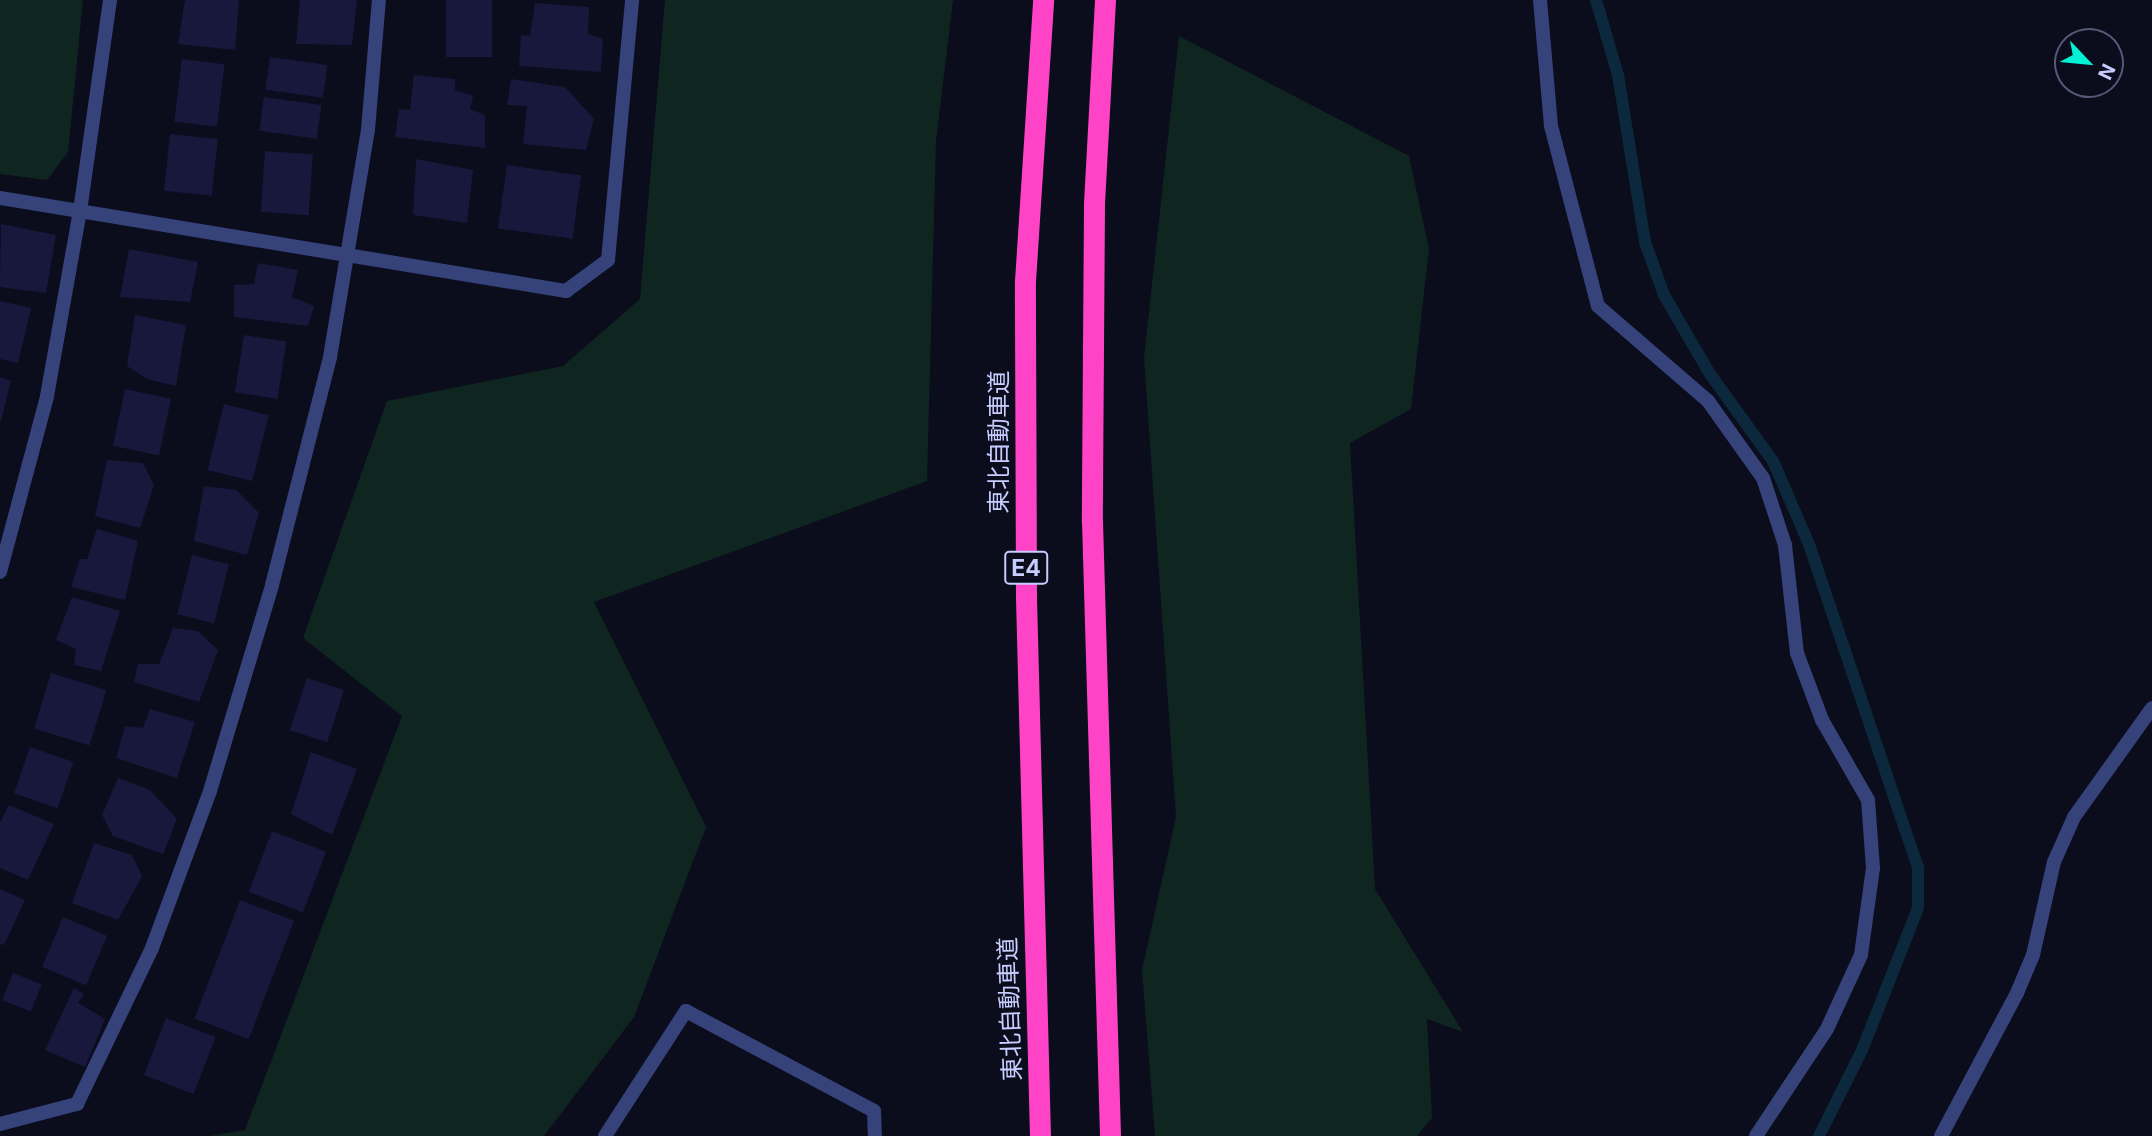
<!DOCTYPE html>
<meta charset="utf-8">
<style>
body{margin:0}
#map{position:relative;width:2152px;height:1136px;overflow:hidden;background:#0b0c1c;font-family:Inter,"Noto Sans JP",sans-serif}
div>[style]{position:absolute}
.green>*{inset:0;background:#0f2620}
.stream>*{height:12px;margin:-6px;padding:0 6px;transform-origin:6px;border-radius:6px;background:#0b283c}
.building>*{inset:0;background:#18183d;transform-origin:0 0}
.street>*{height:14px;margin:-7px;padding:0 7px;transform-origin:7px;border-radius:7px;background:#36437b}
.highway>*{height:21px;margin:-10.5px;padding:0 10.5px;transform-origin:10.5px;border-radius:10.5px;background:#fe43c6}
span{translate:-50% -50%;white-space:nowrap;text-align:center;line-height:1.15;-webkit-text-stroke:7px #0b0c1c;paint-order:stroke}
.shield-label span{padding:2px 5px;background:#0b0c1c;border:2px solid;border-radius:5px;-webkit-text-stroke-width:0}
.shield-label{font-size:23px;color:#c7cdff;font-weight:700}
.street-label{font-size:24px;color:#c7cdff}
.north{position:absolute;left:2054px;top:28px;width:70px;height:70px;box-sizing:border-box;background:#0b0c1c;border:2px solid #565977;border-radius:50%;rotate:116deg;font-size:19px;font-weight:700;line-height:28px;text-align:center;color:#c7cdff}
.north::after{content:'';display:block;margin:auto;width:24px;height:32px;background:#02f0d3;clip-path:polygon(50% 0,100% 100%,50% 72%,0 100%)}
</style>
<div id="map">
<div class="green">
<div style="clip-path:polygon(0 0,83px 0,68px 152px,47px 180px,0 174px)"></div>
<div style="clip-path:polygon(665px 0,953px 0,936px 141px,927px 481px,594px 602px,706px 827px,634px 1017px,544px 1136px,210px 1136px,245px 1130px,402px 716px,303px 638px,387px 401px,563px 366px,640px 299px)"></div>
<div style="clip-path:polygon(1179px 36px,1409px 156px,1429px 249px,1411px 409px,1350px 443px,1375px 889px,1463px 1032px,1427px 1019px,1432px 1118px,1417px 1136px,1155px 1136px,1142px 970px,1176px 817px,1144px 358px)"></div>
</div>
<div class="stream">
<div style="left:1596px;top:0;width:78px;rotate:73.7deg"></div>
<div style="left:1618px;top:75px;width:169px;rotate:80.8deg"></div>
<div style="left:1645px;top:242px;width:56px;rotate:70.3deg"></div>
<div style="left:1664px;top:295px;width:91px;rotate:59.8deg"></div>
<div style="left:1710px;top:374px;width:107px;rotate:54.1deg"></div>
<div style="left:1773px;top:461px;width:90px;rotate:66.6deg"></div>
<div style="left:1809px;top:544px;width:341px;rotate:71.4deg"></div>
<div style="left:1918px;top:867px;width:41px;rotate:90deg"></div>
<div style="left:1918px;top:908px;width:153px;rotate:111.5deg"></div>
<div style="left:1862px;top:1050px;width:96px;rotate:116.6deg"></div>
</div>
<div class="building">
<div style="clip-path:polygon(185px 0,239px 0,235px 50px,178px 44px)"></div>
<div style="clip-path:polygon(300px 0,357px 0,352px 45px,296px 44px)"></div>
<div style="left:446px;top:0;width:46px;height:57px"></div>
<div style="clip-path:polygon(535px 3px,589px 7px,588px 34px,603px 39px,601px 72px,519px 66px,521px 35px,530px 36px)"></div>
<div style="left:270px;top:57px;width:58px;height:33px;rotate:8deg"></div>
<div style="left:182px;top:59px;width:43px;height:63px;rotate:7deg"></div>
<div style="clip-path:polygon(414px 75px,455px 79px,455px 90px,473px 96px,470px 109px,485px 115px,485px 148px,395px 137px,399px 109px,410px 110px)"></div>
<div style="clip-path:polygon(511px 79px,565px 87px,594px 119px,586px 150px,523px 144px,527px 106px,507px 105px)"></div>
<div style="left:264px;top:97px;width:58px;height:34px;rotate:8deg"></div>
<div style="left:170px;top:134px;width:48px;height:57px;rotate:6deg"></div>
<div style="left:265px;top:151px;width:48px;height:61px;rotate:4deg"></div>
<div style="clip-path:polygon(416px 159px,473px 170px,467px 223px,413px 215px)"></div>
<div style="left:507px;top:165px;width:75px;height:64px;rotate:8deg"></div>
<div style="clip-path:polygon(1px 224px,56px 235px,46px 293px,0 287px)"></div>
<div style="clip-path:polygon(129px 249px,198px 262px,190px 302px,120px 297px)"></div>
<div style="clip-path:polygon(258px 263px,298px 270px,292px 297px,314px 306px,308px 326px,234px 317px,234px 285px,254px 284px)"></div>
<div style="clip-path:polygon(0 301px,31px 308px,18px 363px,0 359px)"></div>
<div style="clip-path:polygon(135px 315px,186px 325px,176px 386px,147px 379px,127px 366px)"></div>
<div style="left:244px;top:335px;width:43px;height:58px;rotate:9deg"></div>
<div style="clip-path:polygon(0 377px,11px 381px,1px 421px,0 421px)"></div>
<div style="left:125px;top:389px;width:47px;height:58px;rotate:12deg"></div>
<div style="left:224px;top:404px;width:46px;height:68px;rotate:14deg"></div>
<div style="clip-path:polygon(107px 460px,143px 463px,154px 485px,140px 528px,95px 516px)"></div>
<div style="clip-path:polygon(204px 486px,236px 490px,259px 513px,247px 555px,194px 541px)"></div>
<div style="clip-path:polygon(97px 529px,138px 541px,125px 600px,71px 587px,80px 559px,87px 559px)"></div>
<div style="left:192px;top:555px;width:38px;height:61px;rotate:14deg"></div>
<div style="clip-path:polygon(72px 597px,120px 611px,101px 671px,74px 665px,76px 649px,56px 640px)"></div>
<div style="clip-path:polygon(173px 628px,198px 631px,218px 650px,199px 702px,134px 682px,138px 664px,159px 664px)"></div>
<div style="left:51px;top:673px;width:58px;height:58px;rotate:17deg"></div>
<div style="left:307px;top:678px;width:39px;height:55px;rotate:18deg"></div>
<div style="clip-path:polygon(150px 709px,195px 722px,177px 778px,116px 758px,125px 726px,143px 728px)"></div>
<div style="left:30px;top:747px;width:46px;height:49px;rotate:19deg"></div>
<div style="clip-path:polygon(311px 752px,357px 769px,332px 835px,291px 814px)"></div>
<div style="clip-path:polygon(118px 778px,150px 790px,177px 819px,163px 854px,113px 836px,102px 815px)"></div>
<div style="clip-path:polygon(9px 805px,54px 824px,28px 880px,0 868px,0 823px)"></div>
<div style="left:272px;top:831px;width:58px;height:65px;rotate:21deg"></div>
<div style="clip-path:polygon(94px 843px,132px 855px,142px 876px,118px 920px,72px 903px)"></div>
<div style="clip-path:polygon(0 889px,25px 900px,4px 945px,0 944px)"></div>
<div style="left:240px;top:900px;width:58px;height:127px;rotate:21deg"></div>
<div style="left:63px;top:917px;width:48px;height:54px;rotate:23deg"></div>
<div style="left:13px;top:973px;width:31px;height:29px;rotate:22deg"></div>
<div style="clip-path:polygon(74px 988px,84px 994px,78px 1003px,105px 1019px,85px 1067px,45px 1050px)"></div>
<div style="left:166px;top:1018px;width:53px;height:61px;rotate:21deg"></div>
</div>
<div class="street">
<div style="left:1540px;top:0;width:126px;rotate:85deg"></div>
<div style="left:1551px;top:126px;width:186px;rotate:75.4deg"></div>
<div style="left:1598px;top:306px;width:145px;rotate:40.8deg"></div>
<div style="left:1708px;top:401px;width:95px;rotate:54.5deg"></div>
<div style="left:1763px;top:478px;width:71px;rotate:71.8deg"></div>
<div style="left:1785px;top:545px;width:109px;rotate:83.7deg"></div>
<div style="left:1797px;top:653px;width:72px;rotate:69.5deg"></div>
<div style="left:1822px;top:720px;width:92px;rotate:60.1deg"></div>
<div style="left:1868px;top:800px;width:68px;rotate:85.8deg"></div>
<div style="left:1873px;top:868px;width:88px;rotate:97.9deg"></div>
<div style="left:1861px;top:955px;width:81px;rotate:114.7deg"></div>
<div style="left:1827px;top:1029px;width:128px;rotate:123.6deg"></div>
<div style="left:0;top:198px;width:574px;rotate:9.33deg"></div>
<div style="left:566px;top:291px;width:52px;rotate:-36.4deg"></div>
<div style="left:608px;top:260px;width:261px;rotate:-84.7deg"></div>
<div style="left:0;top:572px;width:182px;rotate:-75deg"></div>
<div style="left:47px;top:396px;width:188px;rotate:-79.9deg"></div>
<div style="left:80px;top:211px;width:213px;rotate:-81.9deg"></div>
<div style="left:0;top:1124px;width:80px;rotate:-14.6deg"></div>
<div style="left:77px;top:1104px;width:173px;rotate:-64.3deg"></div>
<div style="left:152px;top:948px;width:167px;rotate:-69.7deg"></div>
<div style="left:210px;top:791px;width:215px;rotate:-73.2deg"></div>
<div style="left:272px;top:585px;width:235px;rotate:-75.7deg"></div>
<div style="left:330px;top:357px;width:230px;rotate:-80.5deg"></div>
<div style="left:368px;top:130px;width:130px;rotate:-85.2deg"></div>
<div style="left:605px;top:1136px;width:149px;rotate:-57.1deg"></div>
<div style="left:686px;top:1011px;width:213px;rotate:28deg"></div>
<div style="left:874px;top:1111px;width:25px;rotate:88deg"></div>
<div style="left:1941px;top:1136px;width:162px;rotate:-62deg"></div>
<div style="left:2017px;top:993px;width:41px;rotate:-67.2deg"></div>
<div style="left:2033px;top:955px;width:95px;rotate:-77.3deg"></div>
<div style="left:2054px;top:862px;width:49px;rotate:-66deg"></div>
<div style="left:2074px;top:817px;width:134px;rotate:-54.4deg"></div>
</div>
<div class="highway">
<div style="left:1105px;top:0;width:205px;rotate:93.1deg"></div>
<div style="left:1094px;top:205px;width:316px;rotate:90.4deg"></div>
<div style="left:1092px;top:521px;width:615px;rotate:88.32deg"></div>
<div style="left:1040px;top:1136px;width:539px;rotate:-91.49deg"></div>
<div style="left:1026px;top:597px;width:316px;rotate:-90.2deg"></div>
<div style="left:1025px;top:281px;width:282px;rotate:-86.3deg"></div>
</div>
<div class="shield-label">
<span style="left:1026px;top:568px">E4</span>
</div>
<div class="street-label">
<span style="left:999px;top:442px;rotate:-90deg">東北自動車道</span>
<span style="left:1010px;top:1009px;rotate:-92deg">東北自動車道</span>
</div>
<div class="north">N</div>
</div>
